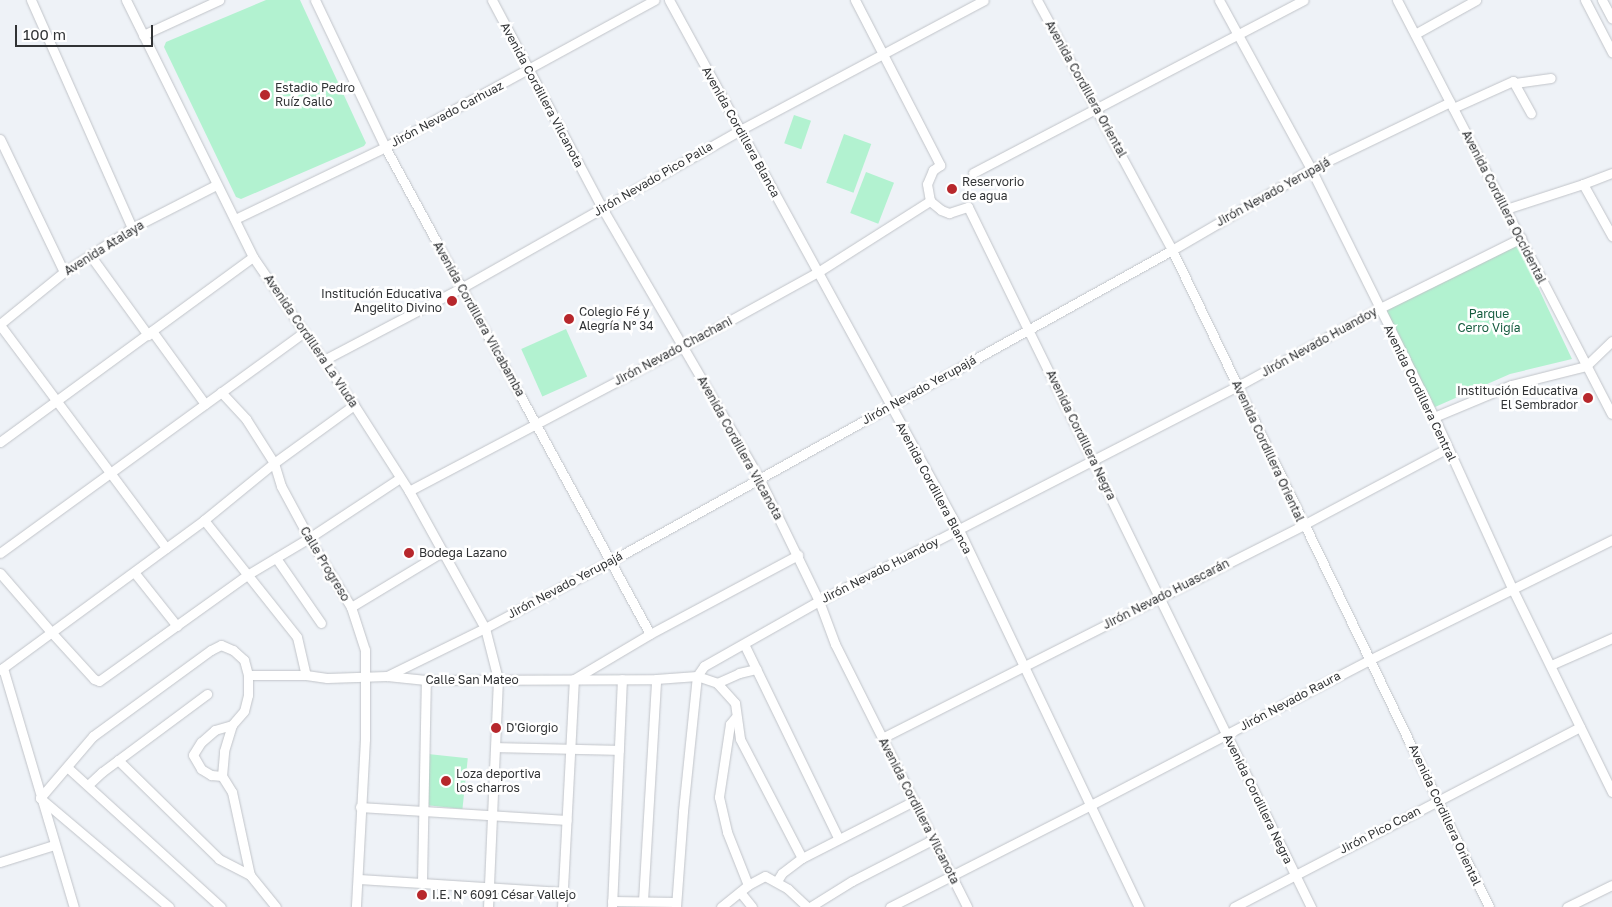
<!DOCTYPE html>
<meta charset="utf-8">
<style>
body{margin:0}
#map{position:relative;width:1612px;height:907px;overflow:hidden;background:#eef2f7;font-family:"Golos Text",sans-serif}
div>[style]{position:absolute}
.green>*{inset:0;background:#b2f2d0;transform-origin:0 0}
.roads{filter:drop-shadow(0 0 1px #c1c4c9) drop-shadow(0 0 1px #c1c4c9)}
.minor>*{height:9px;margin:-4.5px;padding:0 4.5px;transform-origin:4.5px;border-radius:4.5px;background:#fff}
.dots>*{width:14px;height:14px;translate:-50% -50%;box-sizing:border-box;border:2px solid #fff;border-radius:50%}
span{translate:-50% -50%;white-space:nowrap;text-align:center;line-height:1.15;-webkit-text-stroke:5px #fff;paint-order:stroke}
.poi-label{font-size:12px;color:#313335}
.left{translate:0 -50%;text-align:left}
.right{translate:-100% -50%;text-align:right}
.street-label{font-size:12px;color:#313335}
.park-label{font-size:12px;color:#155c3f}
.scale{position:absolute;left:15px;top:25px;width:138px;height:22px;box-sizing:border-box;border:2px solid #313335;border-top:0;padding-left:6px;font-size:15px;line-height:18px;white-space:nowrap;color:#313335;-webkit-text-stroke:4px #fff;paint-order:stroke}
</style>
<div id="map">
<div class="green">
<div style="clip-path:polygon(266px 0,300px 0,366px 143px,364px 146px,241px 199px,236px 197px,164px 47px,166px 42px)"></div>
<div style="left:794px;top:115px;width:18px;height:30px;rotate:19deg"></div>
<div style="left:844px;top:134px;width:29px;height:52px;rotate:20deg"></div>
<div style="left:866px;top:172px;width:30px;height:44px;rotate:21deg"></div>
<div style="clip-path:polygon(1517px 243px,1572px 359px,1510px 374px,1435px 407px,1384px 309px)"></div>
<div style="left:566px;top:329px;width:52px;height:49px;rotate:66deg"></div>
<div style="left:428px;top:754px;width:40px;height:51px;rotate:6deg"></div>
</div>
<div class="roads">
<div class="minor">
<div style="left:31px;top:0;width:249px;rotate:66.1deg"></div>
<div style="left:126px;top:0;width:287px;rotate:63.7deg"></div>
<div style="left:253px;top:257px;width:179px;rotate:55.7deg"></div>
<div style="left:354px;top:405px;width:102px;rotate:57.4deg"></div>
<div style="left:409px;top:491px;width:157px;rotate:61deg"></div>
<div style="left:485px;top:628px;width:53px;rotate:75.7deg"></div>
<div style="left:498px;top:679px;width:228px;rotate:92.5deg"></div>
<div style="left:315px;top:0;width:163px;rotate:64.5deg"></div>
<div style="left:385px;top:147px;width:554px;rotate:61.45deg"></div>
<div style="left:492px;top:0;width:235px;rotate:62.1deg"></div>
<div style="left:602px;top:208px;width:312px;rotate:59.8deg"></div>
<div style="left:759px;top:478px;width:137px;rotate:64deg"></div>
<div style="left:819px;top:601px;width:46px;rotate:69.6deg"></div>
<div style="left:835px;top:644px;width:294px;rotate:63.3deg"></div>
<div style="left:669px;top:0;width:604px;rotate:61.31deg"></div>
<div style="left:959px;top:530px;width:418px;rotate:64.5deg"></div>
<div style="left:855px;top:0;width:186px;rotate:62.7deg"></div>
<div style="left:940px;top:165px;width:9px;rotate:144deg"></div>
<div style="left:933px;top:170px;width:15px;rotate:113deg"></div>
<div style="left:927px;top:184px;width:17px;rotate:80deg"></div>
<div style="left:930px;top:201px;width:14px;rotate:39deg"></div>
<div style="left:941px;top:210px;width:9px;rotate:21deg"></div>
<div style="left:949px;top:213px;width:20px;rotate:-18deg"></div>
<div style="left:968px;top:207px;width:780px;rotate:63.9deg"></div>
<div style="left:1037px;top:0;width:284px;rotate:61.6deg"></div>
<div style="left:1172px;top:250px;width:729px;rotate:64.24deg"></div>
<div style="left:1219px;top:0;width:192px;rotate:61.4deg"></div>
<div style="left:1311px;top:169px;width:277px;rotate:63.6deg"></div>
<div style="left:1434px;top:417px;width:190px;rotate:65.5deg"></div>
<div style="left:1513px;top:590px;width:225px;rotate:63.9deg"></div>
<div style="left:1397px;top:0;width:466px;rotate:62.6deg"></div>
<div style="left:1585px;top:0;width:59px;rotate:62.6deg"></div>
<div style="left:1602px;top:0;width:21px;rotate:62deg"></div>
<div style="left:1415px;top:34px;width:70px;rotate:-29.1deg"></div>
<div style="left:143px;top:35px;width:84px;rotate:-24.7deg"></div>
<div style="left:1515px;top:83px;width:36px;rotate:-8deg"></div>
<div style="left:1453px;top:108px;width:66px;rotate:-24.2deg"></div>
<div style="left:1513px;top:81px;width:37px;rotate:61deg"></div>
<div style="left:0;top:139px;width:148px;rotate:64.3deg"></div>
<div style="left:973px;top:173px;width:373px;rotate:-27.6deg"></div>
<div style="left:1583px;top:184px;width:60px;rotate:60.9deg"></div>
<div style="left:1506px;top:209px;width:81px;rotate:-18deg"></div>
<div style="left:1583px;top:184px;width:31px;rotate:-21deg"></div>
<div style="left:235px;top:219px;width:166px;rotate:-25.6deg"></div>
<div style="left:385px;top:147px;width:307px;rotate:-28.6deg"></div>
<div style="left:90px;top:255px;width:99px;rotate:54.1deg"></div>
<div style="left:0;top:324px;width:82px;rotate:-39.1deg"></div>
<div style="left:64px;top:272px;width:81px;rotate:-32.9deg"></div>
<div style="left:132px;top:228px;width:94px;rotate:-27.1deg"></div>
<div style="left:0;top:325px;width:278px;rotate:53.3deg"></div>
<div style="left:152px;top:331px;width:90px;rotate:54deg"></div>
<div style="left:324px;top:360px;width:155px;rotate:-27.7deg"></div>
<div style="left:461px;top:288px;width:321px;rotate:-29.5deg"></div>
<div style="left:740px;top:130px;width:276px;rotate:-28deg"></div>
<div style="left:221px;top:392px;width:37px;rotate:47deg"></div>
<div style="left:246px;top:419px;width:52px;rotate:57.5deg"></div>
<div style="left:274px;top:463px;width:24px;rotate:73deg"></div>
<div style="left:281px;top:486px;width:59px;rotate:61.7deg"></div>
<div style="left:309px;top:538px;width:81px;rotate:58.7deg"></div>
<div style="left:351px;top:607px;width:45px;rotate:72deg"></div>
<div style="left:365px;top:650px;width:89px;rotate:90deg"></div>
<div style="left:365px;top:739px;width:168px;rotate:93.1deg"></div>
<div style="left:1434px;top:417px;width:83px;rotate:-22.6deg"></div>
<div style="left:1511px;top:385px;width:77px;rotate:-14.2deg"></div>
<div style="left:1586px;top:366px;width:36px;rotate:-44deg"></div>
<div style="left:0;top:442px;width:313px;rotate:-36.2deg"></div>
<div style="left:409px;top:491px;width:309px;rotate:-27.8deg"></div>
<div style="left:682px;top:347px;width:155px;rotate:-28.9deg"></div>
<div style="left:818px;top:272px;width:133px;rotate:-32.4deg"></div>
<div style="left:204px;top:520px;width:149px;rotate:51.5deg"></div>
<div style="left:297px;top:637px;width:39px;rotate:77deg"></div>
<div style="left:0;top:553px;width:376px;rotate:-36deg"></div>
<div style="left:276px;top:558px;width:79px;rotate:55.3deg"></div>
<div style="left:134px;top:572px;width:69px;rotate:51.5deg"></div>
<div style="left:0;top:573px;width:79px;rotate:49.1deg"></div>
<div style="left:52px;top:633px;width:62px;rotate:47.6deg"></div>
<div style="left:94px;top:679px;width:5px;rotate:22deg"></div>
<div style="left:99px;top:681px;width:182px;rotate:-35.6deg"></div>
<div style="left:247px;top:575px;width:72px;rotate:-30.8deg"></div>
<div style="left:309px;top:538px;width:109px;rotate:-33.4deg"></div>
<div style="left:351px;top:607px;width:106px;rotate:-31.1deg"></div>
<div style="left:744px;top:644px;width:216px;rotate:64.1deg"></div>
<div style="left:1551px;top:665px;width:67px;rotate:-23.9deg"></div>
<div style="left:3px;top:668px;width:249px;rotate:73.5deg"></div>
<div style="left:0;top:670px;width:253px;rotate:-36.3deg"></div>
<div style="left:204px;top:520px;width:90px;rotate:-39.2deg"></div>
<div style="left:274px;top:463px;width:99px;rotate:-35.9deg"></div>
<div style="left:248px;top:675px;width:58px"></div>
<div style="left:306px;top:675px;width:21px;rotate:8deg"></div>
<div style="left:327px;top:678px;width:60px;rotate:-1.9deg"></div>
<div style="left:387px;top:676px;width:39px;rotate:6deg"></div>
<div style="left:426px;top:680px;width:230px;rotate:-0.2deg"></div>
<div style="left:656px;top:679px;width:41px;rotate:-4.2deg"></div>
<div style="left:697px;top:676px;width:21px;rotate:19deg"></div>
<div style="left:717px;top:683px;width:27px;rotate:48deg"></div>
<div style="left:735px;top:703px;width:36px;rotate:82deg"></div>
<div style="left:740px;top:739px;width:134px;rotate:62.5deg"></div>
<div style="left:387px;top:676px;width:109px;rotate:-26.1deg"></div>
<div style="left:485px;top:628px;width:143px;rotate:-28deg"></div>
<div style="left:611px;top:561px;width:641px;rotate:-29deg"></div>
<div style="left:1172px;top:250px;width:161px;rotate:-30.2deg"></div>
<div style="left:1311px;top:169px;width:154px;rotate:-25.7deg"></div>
<div style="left:697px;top:676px;width:12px;rotate:-55deg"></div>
<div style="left:704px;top:666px;width:132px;rotate:-29.5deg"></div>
<div style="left:819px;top:601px;width:471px;rotate:-27.2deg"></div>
<div style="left:1238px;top:386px;width:160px;rotate:-28.8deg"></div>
<div style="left:1378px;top:309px;width:160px;rotate:-26.4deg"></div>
<div style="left:717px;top:683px;width:24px;rotate:-24deg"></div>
<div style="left:739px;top:673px;width:18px;rotate:-13deg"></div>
<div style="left:735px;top:718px;width:8px;rotate:130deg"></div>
<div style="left:730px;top:724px;width:74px;rotate:98.6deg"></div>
<div style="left:719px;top:797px;width:36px;rotate:77deg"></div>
<div style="left:727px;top:832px;width:57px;rotate:68.4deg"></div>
<div style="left:882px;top:738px;width:472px;rotate:-26.8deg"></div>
<div style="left:1303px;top:525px;width:164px;rotate:-28deg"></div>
<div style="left:496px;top:747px;width:123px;rotate:1.4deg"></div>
<div style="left:118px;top:760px;width:141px;rotate:44.4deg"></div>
<div style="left:219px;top:859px;width:35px;rotate:27deg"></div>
<div style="left:250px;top:875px;width:41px;rotate:50.9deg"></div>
<div style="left:67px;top:767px;width:208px;rotate:42.3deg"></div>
<div style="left:222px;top:776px;width:25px;rotate:-85deg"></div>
<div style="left:224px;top:751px;width:27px;rotate:-73deg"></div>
<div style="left:88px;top:785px;width:19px;rotate:-43deg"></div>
<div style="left:102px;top:772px;width:131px;rotate:-36.6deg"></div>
<div style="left:360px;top:807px;width:207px;rotate:3.6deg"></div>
<div style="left:0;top:862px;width:57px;rotate:-17.5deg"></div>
<div style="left:359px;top:879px;width:203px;rotate:3.7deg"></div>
<div style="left:777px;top:881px;width:9px;rotate:-58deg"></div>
<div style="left:782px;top:873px;width:25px;rotate:-37deg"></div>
<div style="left:802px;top:858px;width:126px;rotate:-27deg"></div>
<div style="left:422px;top:882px;width:202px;rotate:-88.9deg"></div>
<div style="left:740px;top:892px;width:19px;rotate:51deg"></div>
<div style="left:612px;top:901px;width:64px;rotate:0.9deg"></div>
<div style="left:643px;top:901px;width:222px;rotate:-86.6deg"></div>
<div style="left:169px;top:907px;width:169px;rotate:-139.8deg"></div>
<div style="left:40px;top:798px;width:82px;rotate:-49.5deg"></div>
<div style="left:93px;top:736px;width:146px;rotate:-36.1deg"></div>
<div style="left:211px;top:650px;width:11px;rotate:-27deg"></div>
<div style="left:221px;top:645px;width:13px;rotate:23deg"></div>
<div style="left:233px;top:650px;width:15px;rotate:42deg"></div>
<div style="left:244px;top:660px;width:16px;rotate:75deg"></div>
<div style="left:248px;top:675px;width:20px;rotate:90deg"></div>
<div style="left:248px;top:695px;width:16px;rotate:104deg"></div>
<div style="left:244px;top:711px;width:18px;rotate:131deg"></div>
<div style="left:232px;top:725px;width:18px;rotate:164deg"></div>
<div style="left:215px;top:730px;width:18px;rotate:139deg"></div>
<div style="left:201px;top:742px;width:15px;rotate:122deg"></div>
<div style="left:193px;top:755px;width:16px;rotate:60deg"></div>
<div style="left:201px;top:769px;width:12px;rotate:31deg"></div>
<div style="left:211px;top:775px;width:11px;rotate:5deg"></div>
<div style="left:222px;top:776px;width:19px;rotate:58deg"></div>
<div style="left:232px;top:792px;width:85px;rotate:77.8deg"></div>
<div style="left:562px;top:907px;width:228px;rotate:-87deg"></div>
<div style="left:574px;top:679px;width:88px;rotate:-30.6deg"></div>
<div style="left:650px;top:634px;width:168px;rotate:-28.1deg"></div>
<div style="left:612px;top:907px;width:228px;rotate:-87.5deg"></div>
<div style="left:676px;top:907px;width:96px;rotate:-85.8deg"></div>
<div style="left:683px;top:811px;width:136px;rotate:-84.1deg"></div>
<div style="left:721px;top:907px;width:35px;rotate:-39deg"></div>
<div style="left:748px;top:885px;width:19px;rotate:-28deg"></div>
<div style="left:765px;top:876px;width:26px;rotate:29deg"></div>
<div style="left:788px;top:889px;width:26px;rotate:43deg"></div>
<div style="left:810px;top:907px;width:49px;rotate:-31.8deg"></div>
<div style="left:852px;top:881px;width:92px;rotate:-27.1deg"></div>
<div style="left:890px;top:907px;width:223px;rotate:-26.9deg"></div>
<div style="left:1089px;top:806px;width:318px;rotate:-27.5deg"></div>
<div style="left:1371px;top:659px;width:269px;rotate:-26.3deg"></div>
<div style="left:1234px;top:907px;width:390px;rotate:-27.5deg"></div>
<div style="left:1567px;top:907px;width:50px;rotate:-26.1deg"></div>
</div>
</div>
<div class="dots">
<div style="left:265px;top:95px;background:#b7272c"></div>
<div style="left:952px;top:189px;background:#b7272c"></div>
<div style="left:452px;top:301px;background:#b7272c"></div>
<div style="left:569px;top:319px;background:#b7272c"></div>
<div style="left:1588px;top:398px;background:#b7272c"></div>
<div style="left:409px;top:553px;background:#b7272c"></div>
<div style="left:496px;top:728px;background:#b7272c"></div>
<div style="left:446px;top:781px;background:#b7272c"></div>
<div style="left:422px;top:895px;background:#b7272c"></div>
</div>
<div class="poi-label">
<span class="left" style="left:275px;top:95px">Estadio Pedro<br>Ruíz Gallo</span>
<span class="left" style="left:962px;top:189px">Reservorio<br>de agua</span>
<span class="right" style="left:442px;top:301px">Institución Educativa<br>Angelito Divino</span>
<span class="left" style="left:579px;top:319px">Colegio Fé y<br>Alegría N° 34</span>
<span class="right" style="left:1578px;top:398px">Institución Educativa<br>El Sembrador</span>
<span class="left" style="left:419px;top:553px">Bodega Lazano</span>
<span class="left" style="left:506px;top:728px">D'Giorgio</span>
<span class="left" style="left:456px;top:781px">Loza deportiva<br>los charros</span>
<span class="left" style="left:432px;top:895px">I.E. N° 6091 César Vallejo</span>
</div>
<div class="street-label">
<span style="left:1086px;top:89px;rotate:61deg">Avenida Cordillera Oriental</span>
<span style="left:542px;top:95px;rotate:62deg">Avenida Cordillera Vilcanota</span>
<span style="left:447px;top:114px;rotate:-28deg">Jirón Nevado Carhuaz</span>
<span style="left:741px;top:132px;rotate:61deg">Avenida Cordillera Blanca</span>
<span style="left:653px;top:179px;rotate:-30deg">Jirón Nevado Pico Palla</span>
<span style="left:1273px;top:192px;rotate:-29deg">Jirón Nevado Yerupajá</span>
<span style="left:1504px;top:207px;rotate:63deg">Avenida Cordillera Occidental</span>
<span style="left:104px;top:248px;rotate:-32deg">Avenida Atalaya</span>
<span style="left:479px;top:319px;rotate:61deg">Avenida Cordillera Vilcabamba</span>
<span style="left:311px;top:341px;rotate:56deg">Avenida Cordillera La Viuda</span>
<span style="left:1319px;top:342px;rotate:-29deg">Jirón Nevado Huandoy</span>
<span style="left:673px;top:351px;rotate:-28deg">Jirón Nevado Chachani</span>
<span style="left:919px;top:390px;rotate:-29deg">Jirón Nevado Yerupajá</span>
<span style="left:1420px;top:393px;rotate:64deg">Avenida Cordillera Central</span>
<span style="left:1081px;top:435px;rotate:64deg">Avenida Cordillera Negra</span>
<span style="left:740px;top:448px;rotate:61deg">Avenida Cordillera Vilcanota</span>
<span style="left:1268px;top:451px;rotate:65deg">Avenida Cordillera Oriental</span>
<span style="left:934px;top:488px;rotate:62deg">Avenida Cordillera Blanca</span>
<span style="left:325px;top:564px;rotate:59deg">Calle Progreso</span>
<span style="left:880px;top:570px;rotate:-27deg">Jirón Nevado Huandoy</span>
<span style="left:565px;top:585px;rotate:-28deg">Jirón Nevado Yerupajá</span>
<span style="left:1166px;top:594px;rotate:-27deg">Jirón Nevado Huascarán</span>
<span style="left:472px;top:680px">Calle San Mateo</span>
<span style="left:1290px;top:701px;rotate:-28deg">Jirón Nevado Raura</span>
<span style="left:1258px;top:799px;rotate:64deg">Avenida Cordillera Negra</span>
<span style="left:919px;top:811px;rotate:63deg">Avenida Cordillera Vilcanota</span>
<span style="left:1445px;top:815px;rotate:65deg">Avenida Cordillera Oriental</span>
<span style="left:1380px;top:830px;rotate:-27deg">Jirón Pico Coan</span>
</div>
<div class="park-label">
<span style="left:1489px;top:321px">Parque<br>Cerro Vigía</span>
</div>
<div class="scale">100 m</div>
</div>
